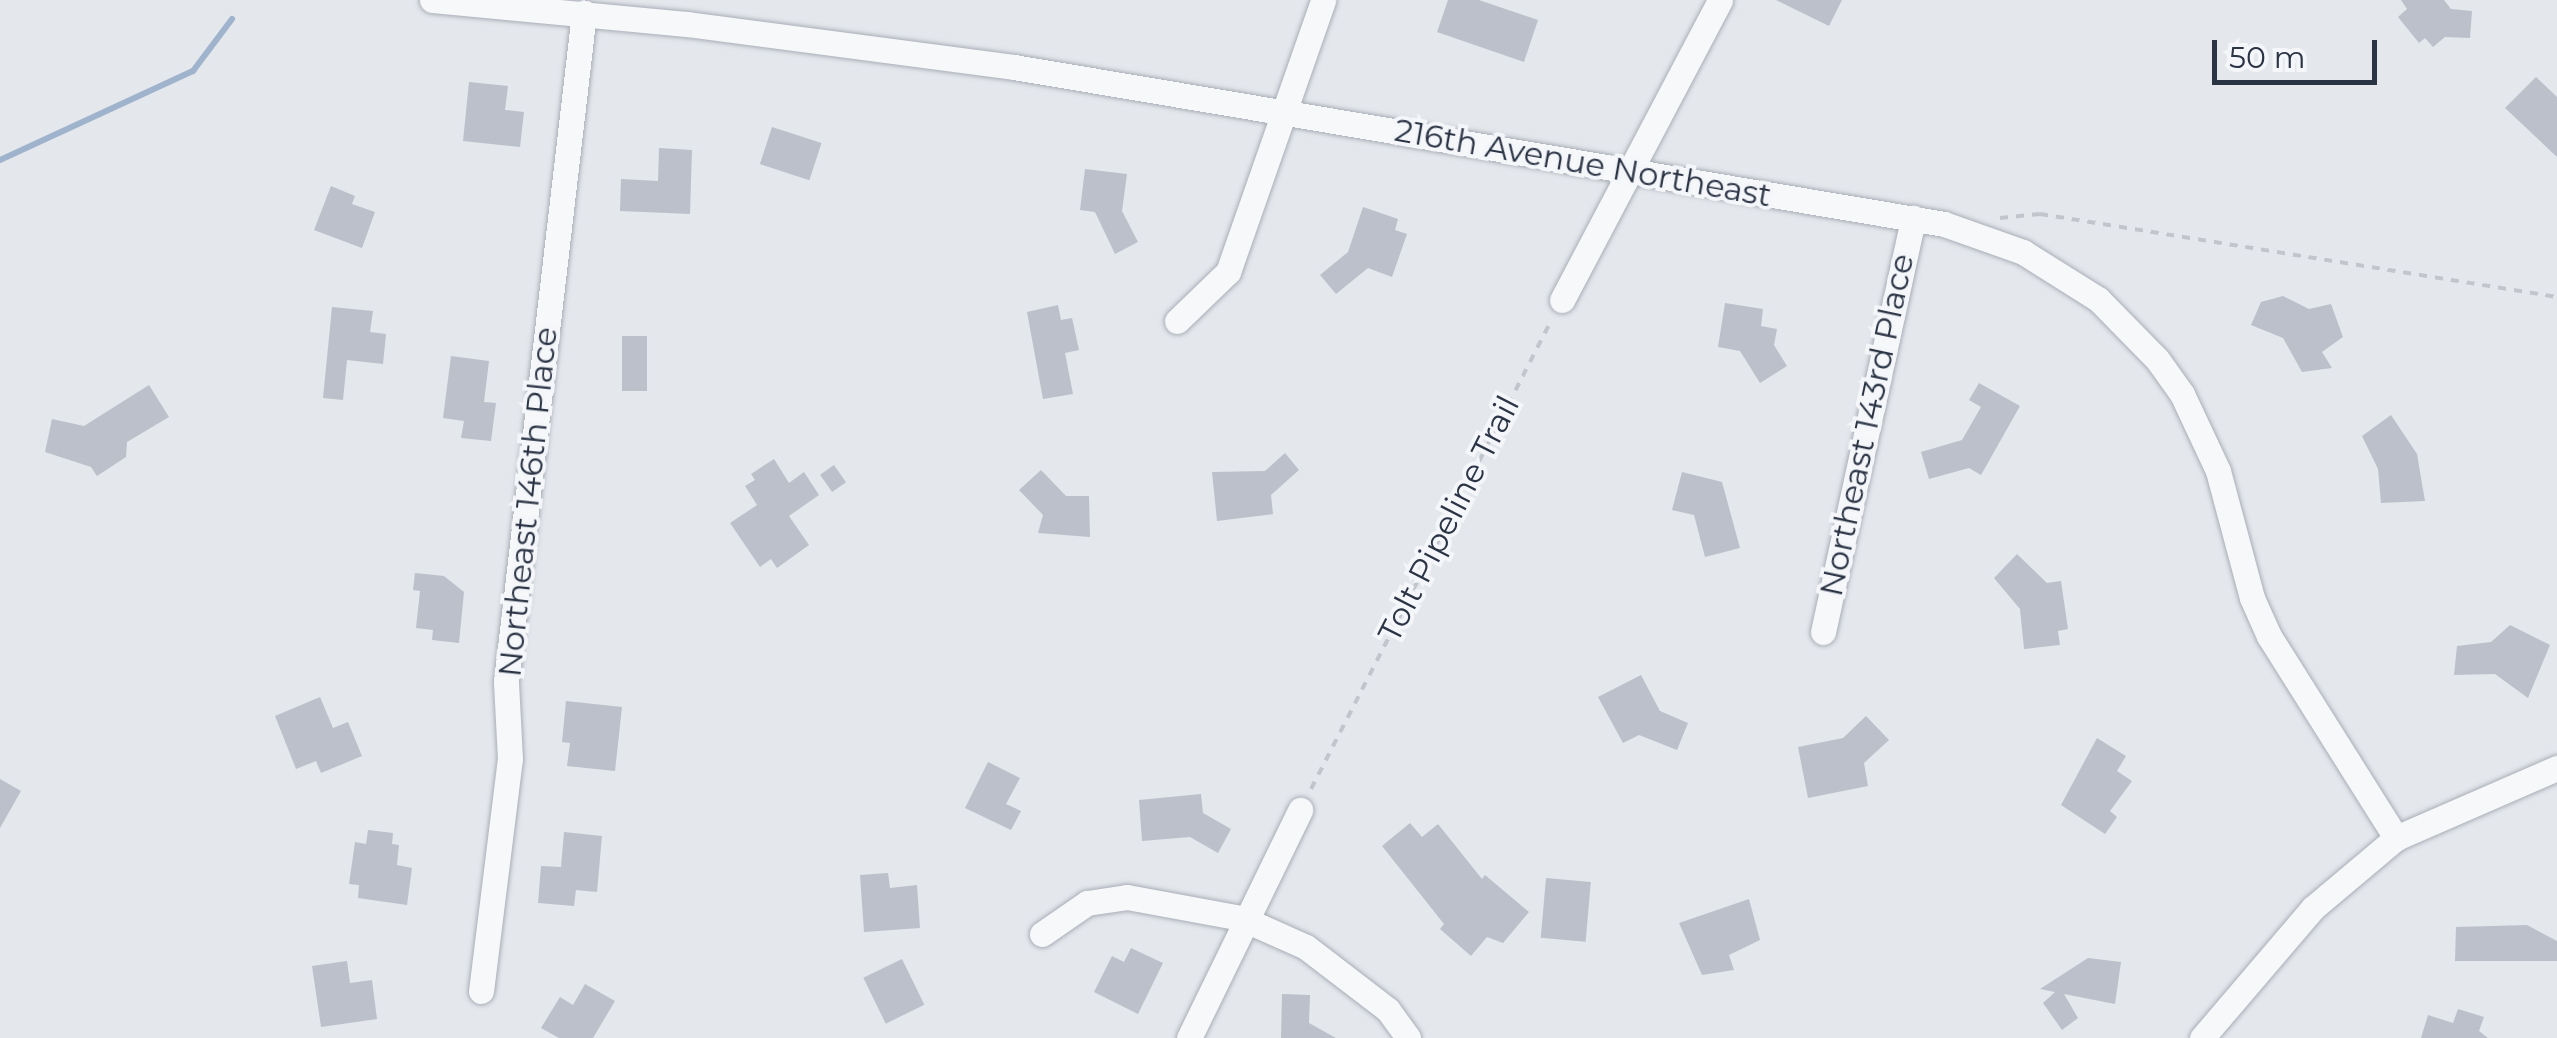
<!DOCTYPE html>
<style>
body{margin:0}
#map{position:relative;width:2557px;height:1038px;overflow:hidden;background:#e4e7ec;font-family:Montserrat,sans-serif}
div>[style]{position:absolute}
.stream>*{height:6px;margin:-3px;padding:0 3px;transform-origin:3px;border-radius:3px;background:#9fb4cc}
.building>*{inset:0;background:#bbc0ca;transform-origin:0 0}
.path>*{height:4px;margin-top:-2px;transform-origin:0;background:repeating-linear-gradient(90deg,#c2c5cb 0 8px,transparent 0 16px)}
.roads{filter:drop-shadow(0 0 2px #a9aeb7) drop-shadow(0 0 2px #a9aeb7)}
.minor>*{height:25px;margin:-12.5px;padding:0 12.5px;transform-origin:12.5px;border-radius:12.5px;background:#f7f8fa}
span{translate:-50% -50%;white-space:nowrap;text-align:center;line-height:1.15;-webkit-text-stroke:8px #f4f6f9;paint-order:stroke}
.street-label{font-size:32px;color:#2b3445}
.scale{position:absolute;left:2212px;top:40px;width:165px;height:45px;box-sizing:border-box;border:5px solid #2b3445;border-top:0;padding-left:12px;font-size:30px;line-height:35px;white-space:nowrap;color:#2b3445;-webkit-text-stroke:8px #f4f6f9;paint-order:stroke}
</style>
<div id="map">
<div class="stream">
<div style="left:0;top:160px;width:213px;rotate:-24.8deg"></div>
<div style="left:193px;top:71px;width:65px;rotate:-53.1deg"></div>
</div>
<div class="building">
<div style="clip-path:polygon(1448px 0,1479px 0,1538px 20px,1524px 62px,1437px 32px)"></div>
<div style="clip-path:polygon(1776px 0,1842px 0,1829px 26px)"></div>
<div style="clip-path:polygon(2401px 0,2444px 0,2451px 9px,2472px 11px,2470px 38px,2445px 37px,2433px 47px,2425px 38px,2419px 43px,2398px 17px,2407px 9px)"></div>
<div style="clip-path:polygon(2536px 77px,2557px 97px,2557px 157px,2505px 108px)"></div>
<div style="clip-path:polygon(469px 82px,508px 86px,505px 110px,524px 112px,520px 147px,463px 141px)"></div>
<div style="left:772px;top:127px;width:52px;height:39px;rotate:18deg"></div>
<div style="clip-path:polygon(659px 148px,692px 150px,690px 214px,620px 211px,621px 179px,658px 181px)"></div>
<div style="clip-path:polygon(1085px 169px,1127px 174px,1122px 211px,1138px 242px,1115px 254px,1095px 212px,1080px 210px)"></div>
<div style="clip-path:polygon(331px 186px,355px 196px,352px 204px,375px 212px,362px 248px,314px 230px)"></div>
<div style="clip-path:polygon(1363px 207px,1398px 219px,1395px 230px,1407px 234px,1392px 277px,1368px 268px,1336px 294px,1320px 275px,1348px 252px)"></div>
<div style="clip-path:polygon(2283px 296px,2309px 309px,2331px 304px,2343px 337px,2322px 352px,2332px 368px,2302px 372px,2283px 338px,2251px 325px,2261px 302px)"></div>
<div style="clip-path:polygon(1725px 303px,1763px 309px,1761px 326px,1777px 329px,1774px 345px,1787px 366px,1760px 383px,1740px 351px,1718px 347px)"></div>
<div style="clip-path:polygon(1058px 305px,1061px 320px,1072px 318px,1079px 350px,1065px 353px,1073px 394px,1043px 399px,1027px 312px)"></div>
<div style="clip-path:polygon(332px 307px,373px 311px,370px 332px,386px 334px,383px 364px,347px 360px,343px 400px,323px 398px)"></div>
<div style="left:622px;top:336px;width:25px;height:55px"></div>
<div style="clip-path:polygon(451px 356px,489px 361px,484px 402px,496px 403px,491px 441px,461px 438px,464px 421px,443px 418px)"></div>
<div style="clip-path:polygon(1979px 383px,2020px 406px,1981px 475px,1969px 468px,1929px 479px,1921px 452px,1962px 440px,1981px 407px,1969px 400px)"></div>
<div style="clip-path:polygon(149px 385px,169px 417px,127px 442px,126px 457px,97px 476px,91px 467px,45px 452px,52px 419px,84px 426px)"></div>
<div style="clip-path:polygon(2391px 415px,2417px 454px,2425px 501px,2381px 503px,2378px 469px,2362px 436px)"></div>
<div style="clip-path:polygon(1285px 453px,1299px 470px,1271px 495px,1273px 514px,1217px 521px,1212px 472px,1265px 471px)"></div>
<div style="clip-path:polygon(774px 459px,789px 483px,804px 472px,819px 495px,789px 516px,809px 545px,777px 568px,771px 559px,760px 567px,730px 523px,757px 505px,745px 486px,755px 480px,751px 474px)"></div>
<div style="left:834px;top:465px;width:21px;height:17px;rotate:55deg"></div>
<div style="clip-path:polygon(1041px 470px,1066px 496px,1089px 496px,1090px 537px,1038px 533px,1043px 515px,1019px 490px)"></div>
<div style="clip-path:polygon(1682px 472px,1722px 482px,1740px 548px,1705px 557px,1694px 515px,1672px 510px)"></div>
<div style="clip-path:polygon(2017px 554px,2047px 583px,2061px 581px,2068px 629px,2058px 631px,2060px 645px,2024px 649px,2020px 609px,1994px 578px)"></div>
<div style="clip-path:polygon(415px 573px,444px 576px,464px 592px,459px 643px,432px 640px,433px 630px,416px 628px,420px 591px,413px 590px)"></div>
<div style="clip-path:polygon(2510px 625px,2550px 645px,2528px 698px,2495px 674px,2454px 675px,2457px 646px,2491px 642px)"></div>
<div style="clip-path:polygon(1641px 675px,1660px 711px,1688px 723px,1677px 750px,1639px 735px,1623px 743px,1598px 697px)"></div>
<div style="clip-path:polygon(320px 697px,333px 728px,348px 722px,362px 756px,321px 773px,316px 761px,296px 769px,275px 716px)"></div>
<div style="clip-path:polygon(566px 701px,622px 707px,615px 771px,567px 766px,570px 743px,562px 742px)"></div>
<div style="clip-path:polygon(1866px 716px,1889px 740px,1864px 763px,1868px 786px,1808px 798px,1798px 747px,1843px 738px)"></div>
<div style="clip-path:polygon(2097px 738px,2126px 756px,2117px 771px,2132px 781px,2110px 811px,2117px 817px,2105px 834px,2061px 805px)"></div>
<div style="clip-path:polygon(988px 762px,1020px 778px,1006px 804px,1021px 811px,1011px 830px,965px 808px)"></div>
<div style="clip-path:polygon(0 779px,21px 791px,0 828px)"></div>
<div style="clip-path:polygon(1201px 794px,1203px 813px,1231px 829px,1218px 853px,1190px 837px,1142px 841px,1139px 800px)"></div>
<div style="clip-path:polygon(1410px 823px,1422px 837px,1438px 824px,1482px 879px,1485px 875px,1529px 912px,1503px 943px,1487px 937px,1471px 956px,1440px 929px,1444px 924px,1382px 846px)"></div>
<div style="clip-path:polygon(368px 830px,393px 833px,392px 844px,399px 845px,397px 865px,412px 868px,407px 905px,358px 898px,359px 885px,349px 884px,355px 842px,366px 844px)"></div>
<div style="clip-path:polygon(564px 832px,602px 836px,597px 892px,576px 890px,574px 906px,538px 903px,541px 866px,561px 867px)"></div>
<div style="clip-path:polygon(888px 873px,890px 888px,917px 885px,920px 928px,864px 932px,860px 875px)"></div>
<div style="left:1546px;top:878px;width:45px;height:60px;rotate:5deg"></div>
<div style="clip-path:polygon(1749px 899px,1760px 940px,1729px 955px,1734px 970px,1702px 975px,1679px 923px)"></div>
<div style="clip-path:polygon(2527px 925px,2557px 941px,2557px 961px,2455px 961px,2456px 927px)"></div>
<div style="clip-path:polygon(1131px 948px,1163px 963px,1138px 1014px,1094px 992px,1112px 956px,1124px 962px)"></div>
<div style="clip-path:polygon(2088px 958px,2121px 962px,2115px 1004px,2064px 994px,2078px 1018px,2062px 1030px,2043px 1003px,2055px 992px,2040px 989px)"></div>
<div style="left:902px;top:959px;width:51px;height:43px;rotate:64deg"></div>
<div style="clip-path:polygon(347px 961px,350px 983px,372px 980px,377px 1019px,321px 1027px,312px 966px)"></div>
<div style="clip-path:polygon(585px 984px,615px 1001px,593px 1038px,559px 1038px,541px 1028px,560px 997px,573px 1005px)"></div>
<div style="clip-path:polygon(1282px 994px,1310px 995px,1309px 1023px,1336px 1038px,1281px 1038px)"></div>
<div style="clip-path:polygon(2458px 1009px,2484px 1017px,2479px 1031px,2488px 1038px,2421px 1038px,2428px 1015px,2453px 1023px)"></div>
</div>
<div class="path">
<div style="left:2000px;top:218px;width:40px;rotate:-5.7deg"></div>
<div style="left:2040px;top:214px;width:524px;rotate:9.12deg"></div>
<div style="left:1311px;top:789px;width:526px;rotate:-62.85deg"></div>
</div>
<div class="roads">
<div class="minor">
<div style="left:432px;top:0;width:256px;rotate:5.4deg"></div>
<div style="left:687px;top:24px;width:330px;rotate:7.5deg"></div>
<div style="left:1014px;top:67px;width:943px;rotate:9.58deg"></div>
<div style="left:1944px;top:224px;width:84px;rotate:19.5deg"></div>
<div style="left:2023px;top:252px;width:89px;rotate:32.1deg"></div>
<div style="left:2098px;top:299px;width:84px;rotate:45.5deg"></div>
<div style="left:2157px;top:359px;width:43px;rotate:54.5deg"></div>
<div style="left:2182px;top:394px;width:85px;rotate:64.9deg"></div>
<div style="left:2218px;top:471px;width:131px;rotate:75deg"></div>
<div style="left:2252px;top:598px;width:42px;rotate:65.9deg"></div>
<div style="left:2269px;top:636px;width:239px;rotate:57.8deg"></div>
<div style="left:1562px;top:300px;width:339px;rotate:-62.2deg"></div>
<div style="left:1177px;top:321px;width:71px;rotate:-43.9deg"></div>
<div style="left:1228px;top:272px;width:288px;rotate:-70.7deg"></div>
<div style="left:1823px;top:632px;width:424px;rotate:-77.7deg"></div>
<div style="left:1042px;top:934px;width:55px;rotate:-34.6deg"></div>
<div style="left:1087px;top:903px;width:40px;rotate:-8.5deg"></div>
<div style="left:1127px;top:897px;width:116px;rotate:10.4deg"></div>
<div style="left:1241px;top:918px;width:71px;rotate:24deg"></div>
<div style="left:1306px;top:947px;width:103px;rotate:37.5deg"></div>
<div style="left:1388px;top:1010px;width:34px;rotate:54deg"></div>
<div style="left:481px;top:991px;width:234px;rotate:-82.9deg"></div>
<div style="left:510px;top:759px;width:77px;rotate:-93deg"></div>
<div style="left:506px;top:682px;width:674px;rotate:-83.35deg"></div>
<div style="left:1189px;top:1038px;width:254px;rotate:-64deg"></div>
<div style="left:2202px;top:1038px;width:171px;rotate:-49.5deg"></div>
<div style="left:2313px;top:908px;width:109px;rotate:-40.1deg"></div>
<div style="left:2396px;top:838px;width:176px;rotate:-23.5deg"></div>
</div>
</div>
<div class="street-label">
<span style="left:1583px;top:163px;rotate:10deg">216th Avenue Northeast</span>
<span style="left:1867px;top:425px;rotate:-78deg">Northeast 143rd Place</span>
<span style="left:528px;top:502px;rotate:-84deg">Northeast 146th Place</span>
<span style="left:1449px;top:519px;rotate:-63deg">Tolt Pipeline Trail</span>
</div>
<div class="scale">50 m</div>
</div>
